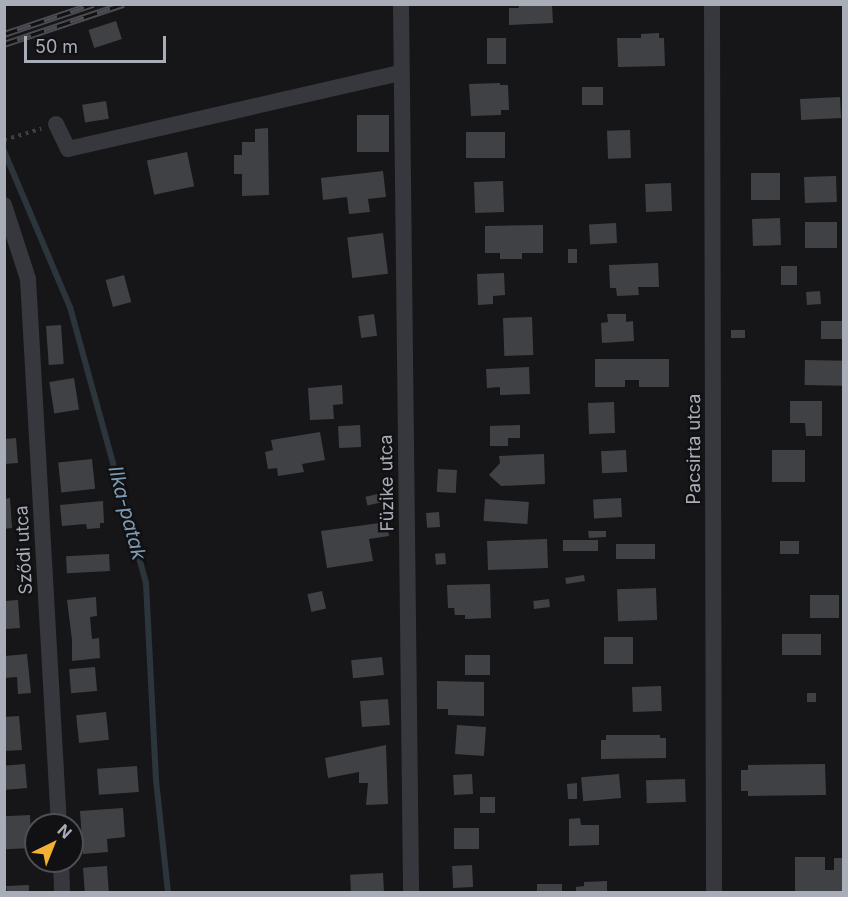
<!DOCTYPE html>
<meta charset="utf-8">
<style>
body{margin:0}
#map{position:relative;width:848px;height:897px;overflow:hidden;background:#161618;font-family:Inter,sans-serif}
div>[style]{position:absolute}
.stream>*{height:6px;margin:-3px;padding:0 3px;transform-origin:3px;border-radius:3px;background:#2c353c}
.building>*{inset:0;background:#404145;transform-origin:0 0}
.path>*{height:4px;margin-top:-2px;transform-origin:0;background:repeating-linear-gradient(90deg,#3d3f44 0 3px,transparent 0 7.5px)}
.minor>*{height:16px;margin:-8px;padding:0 8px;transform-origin:8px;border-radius:8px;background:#37383d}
.rail>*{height:7px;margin-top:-3.5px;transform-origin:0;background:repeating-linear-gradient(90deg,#111113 0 14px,#4a4c52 0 28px);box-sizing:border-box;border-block:2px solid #4a4c52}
span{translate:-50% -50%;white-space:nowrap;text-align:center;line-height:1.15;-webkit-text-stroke:5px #111113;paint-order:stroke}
.street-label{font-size:18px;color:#a8adb8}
.water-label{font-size:20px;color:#7f9bb3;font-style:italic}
.frame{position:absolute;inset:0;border:6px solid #a8adb8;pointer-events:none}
.north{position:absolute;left:24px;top:813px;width:60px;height:60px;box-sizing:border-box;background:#111113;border:2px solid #4d4f55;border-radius:50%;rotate:43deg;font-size:16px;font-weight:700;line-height:24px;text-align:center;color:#a8adb8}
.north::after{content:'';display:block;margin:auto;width:21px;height:27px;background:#f2b134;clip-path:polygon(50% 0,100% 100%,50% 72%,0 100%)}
.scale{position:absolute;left:24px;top:36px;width:142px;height:27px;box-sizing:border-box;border:3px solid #a8adb8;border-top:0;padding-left:8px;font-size:18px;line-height:21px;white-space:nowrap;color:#a8adb8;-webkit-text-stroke:4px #111113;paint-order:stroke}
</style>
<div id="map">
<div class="stream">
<div style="left:4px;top:151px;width:169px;rotate:67.1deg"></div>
<div style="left:70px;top:307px;width:286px;rotate:74.6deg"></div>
<div style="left:146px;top:583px;width:197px;rotate:87.1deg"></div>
<div style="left:156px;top:780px;width:113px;rotate:83.9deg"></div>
</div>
<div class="building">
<div style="clip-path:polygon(518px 4px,552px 4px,553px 23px,509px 25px,509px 8px,519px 8px)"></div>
<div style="left:116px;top:21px;width:19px;height:29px;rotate:72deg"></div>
<div style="clip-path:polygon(659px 33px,659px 38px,664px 38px,665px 66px,618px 67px,617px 38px,641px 38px,641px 34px)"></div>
<div style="left:487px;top:38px;width:19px;height:26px"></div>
<div style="clip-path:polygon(500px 83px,500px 85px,508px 85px,509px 110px,501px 110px,501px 115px,471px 116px,469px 84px)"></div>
<div style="left:582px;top:87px;width:21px;height:18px"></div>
<div style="left:840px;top:97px;width:21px;height:40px;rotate:87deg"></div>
<div style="left:106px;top:101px;width:18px;height:24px;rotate:81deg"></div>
<div style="left:389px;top:115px;width:37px;height:32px;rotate:90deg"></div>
<div style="clip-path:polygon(268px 128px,269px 195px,242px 196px,242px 174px,234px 174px,234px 155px,242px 155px,242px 142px,255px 142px,255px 129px)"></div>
<div style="left:630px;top:130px;width:28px;height:23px;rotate:88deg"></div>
<div style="left:505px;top:132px;width:26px;height:39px;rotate:90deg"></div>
<div style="left:187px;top:152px;width:35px;height:41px;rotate:78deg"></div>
<div style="clip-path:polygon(383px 171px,386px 197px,368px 199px,370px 212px,349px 214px,347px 197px,323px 200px,321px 178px)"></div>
<div style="left:751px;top:173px;width:29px;height:27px"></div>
<div style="left:836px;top:176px;width:26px;height:32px;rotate:88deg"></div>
<div style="left:503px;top:181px;width:31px;height:29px;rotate:88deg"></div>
<div style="left:671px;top:183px;width:28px;height:26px;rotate:88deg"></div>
<div style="left:780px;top:218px;width:27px;height:28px;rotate:88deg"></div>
<div style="left:837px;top:222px;width:26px;height:32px;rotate:90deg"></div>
<div style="left:616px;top:223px;width:20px;height:27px;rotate:87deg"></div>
<div style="clip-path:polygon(543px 225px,543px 253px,522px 253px,522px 259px,500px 259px,500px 253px,485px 253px,485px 226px)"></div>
<div style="left:383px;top:233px;width:41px;height:36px;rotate:83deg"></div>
<div style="left:568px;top:249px;width:9px;height:14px"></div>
<div style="clip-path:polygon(658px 263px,659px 287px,638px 287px,639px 295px,617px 296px,616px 288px,610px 288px,609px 265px)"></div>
<div style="left:781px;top:266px;width:16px;height:19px"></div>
<div style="clip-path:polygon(504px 273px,505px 295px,493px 296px,493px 304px,478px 305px,477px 274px)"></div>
<div style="left:124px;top:275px;width:28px;height:19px;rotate:75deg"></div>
<div style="left:820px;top:291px;width:13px;height:14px;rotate:86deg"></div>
<div style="left:374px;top:314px;width:22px;height:16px;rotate:82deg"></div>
<div style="clip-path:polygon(607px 314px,626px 314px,626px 322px,633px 321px,634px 341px,602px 343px,601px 323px,608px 322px)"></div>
<div style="left:532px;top:317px;width:38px;height:29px;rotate:88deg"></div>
<div style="left:844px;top:321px;width:18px;height:23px;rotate:90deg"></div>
<div style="left:61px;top:325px;width:39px;height:15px;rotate:86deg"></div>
<div style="left:731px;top:330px;width:14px;height:8px"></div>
<div style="clip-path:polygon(595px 359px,669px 359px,669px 387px,639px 387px,639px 380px,625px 380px,625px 387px,595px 387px)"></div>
<div style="left:805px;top:360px;width:39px;height:25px;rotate:1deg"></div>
<div style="clip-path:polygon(529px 367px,530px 394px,500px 395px,500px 387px,487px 388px,486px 369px)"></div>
<div style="left:74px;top:378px;width:32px;height:25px;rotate:81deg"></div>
<div style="clip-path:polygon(342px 385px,343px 404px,333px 405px,334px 419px,310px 420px,308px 388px)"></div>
<div style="clip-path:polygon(790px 401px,822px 401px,822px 436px,806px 436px,805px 423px,790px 423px)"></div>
<div style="left:614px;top:402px;width:31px;height:26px;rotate:88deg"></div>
<div style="left:360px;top:425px;width:22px;height:22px;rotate:87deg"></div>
<div style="clip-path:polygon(520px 425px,520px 438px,508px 438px,508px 446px,490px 446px,490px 426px)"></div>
<div style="clip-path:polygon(320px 432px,325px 460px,302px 464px,304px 472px,278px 476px,277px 468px,268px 469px,265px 452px,273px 450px,271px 440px)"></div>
<div style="clip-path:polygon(16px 438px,18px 463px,4px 464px,4px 439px)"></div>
<div style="left:626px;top:450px;width:22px;height:25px;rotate:87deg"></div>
<div style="left:772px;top:450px;width:33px;height:32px"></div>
<div style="clip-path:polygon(544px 454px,545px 484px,501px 486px,489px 475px,500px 463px,499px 456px)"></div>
<div style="left:92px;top:459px;width:30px;height:34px;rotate:84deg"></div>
<div style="left:438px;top:469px;width:19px;height:23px;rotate:3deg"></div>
<div style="left:382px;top:493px;width:9px;height:17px;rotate:77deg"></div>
<div style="clip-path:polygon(10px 498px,12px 528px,4px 529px,4px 499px)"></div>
<div style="left:621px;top:498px;width:19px;height:28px;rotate:87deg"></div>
<div style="left:485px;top:499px;width:44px;height:22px;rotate:4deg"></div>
<div style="clip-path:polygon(103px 501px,104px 523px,100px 523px,100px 528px,87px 529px,86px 524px,62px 526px,60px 505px)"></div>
<div style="left:439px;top:512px;width:15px;height:13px;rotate:86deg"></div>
<div style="clip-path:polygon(387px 522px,389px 536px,369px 539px,373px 561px,327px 568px,321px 531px)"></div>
<div style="clip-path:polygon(588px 531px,606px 531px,606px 537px,589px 538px)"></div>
<div style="left:547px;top:539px;width:29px;height:60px;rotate:88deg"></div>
<div style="left:598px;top:540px;width:11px;height:35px;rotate:90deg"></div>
<div style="left:780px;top:541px;width:19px;height:13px"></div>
<div style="left:655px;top:544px;width:15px;height:39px;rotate:90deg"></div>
<div style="left:445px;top:553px;width:11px;height:10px;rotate:85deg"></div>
<div style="left:109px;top:554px;width:17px;height:43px;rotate:87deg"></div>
<div style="left:584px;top:575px;width:6px;height:19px;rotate:81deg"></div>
<div style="clip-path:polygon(490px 584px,491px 618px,465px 619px,465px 615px,455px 615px,454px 608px,448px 608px,447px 585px)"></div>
<div style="left:656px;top:588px;width:32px;height:39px;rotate:88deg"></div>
<div style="left:322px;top:591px;width:18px;height:15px;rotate:77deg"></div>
<div style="left:810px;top:595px;width:29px;height:23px"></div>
<div style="clip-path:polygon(96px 597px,97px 616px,90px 617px,92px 639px,99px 638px,100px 658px,72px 661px,72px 640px,67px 600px)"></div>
<div style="left:549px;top:599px;width:8px;height:16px;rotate:83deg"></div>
<div style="left:18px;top:600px;width:28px;height:14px;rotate:86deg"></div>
<div style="left:821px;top:634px;width:21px;height:39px;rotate:90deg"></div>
<div style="left:633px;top:637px;width:27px;height:29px;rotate:90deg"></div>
<div style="clip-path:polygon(27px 654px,31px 693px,18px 694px,17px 677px,5px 678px,5px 656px)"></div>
<div style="left:465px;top:655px;width:25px;height:20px"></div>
<div style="left:382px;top:657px;width:18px;height:31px;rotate:84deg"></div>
<div style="left:95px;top:667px;width:24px;height:26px;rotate:85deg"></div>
<div style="clip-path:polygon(437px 681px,484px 682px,484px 716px,448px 715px,448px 709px,437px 709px)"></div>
<div style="left:661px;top:686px;width:25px;height:29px;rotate:88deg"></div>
<div style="left:807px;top:693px;width:9px;height:9px"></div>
<div style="left:388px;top:699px;width:26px;height:28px;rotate:86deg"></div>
<div style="left:106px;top:712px;width:28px;height:30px;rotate:84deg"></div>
<div style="clip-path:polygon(19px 716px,22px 750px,4px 751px,4px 717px)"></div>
<div style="left:457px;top:725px;width:29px;height:29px;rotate:4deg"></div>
<div style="clip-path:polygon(606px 735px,660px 735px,660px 738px,666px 738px,666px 758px,601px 759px,601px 740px,606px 740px)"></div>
<div style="clip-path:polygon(386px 745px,388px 804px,366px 805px,368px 783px,359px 783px,359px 772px,328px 778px,325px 758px)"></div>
<div style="left:25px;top:764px;width:24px;height:21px;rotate:85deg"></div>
<div style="clip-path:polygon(825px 764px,826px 795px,748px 796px,748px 791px,741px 791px,741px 770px,748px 770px,748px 765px)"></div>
<div style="left:137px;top:766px;width:26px;height:40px;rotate:86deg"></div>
<div style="left:472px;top:774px;width:20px;height:19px;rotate:87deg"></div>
<div style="left:619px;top:774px;width:24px;height:38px;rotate:85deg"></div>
<div style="left:685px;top:779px;width:23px;height:39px;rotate:88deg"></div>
<div style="clip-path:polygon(577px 783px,577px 799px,568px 799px,567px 784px)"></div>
<div style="left:480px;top:797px;width:15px;height:16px"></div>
<div style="clip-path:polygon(123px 808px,125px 837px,107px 839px,108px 852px,83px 854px,80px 811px)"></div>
<div style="left:30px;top:815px;width:33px;height:26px;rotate:87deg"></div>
<div style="clip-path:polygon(580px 818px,581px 825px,599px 825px,599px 845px,569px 846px,569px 819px)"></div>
<div style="left:454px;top:828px;width:25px;height:21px"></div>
<div style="clip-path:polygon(795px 857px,825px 857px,825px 870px,834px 870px,834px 858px,844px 858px,844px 892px,795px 892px)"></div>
<div style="left:472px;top:865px;width:22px;height:20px;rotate:87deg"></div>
<div style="left:107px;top:866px;width:26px;height:24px;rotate:86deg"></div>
<div style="left:383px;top:873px;width:19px;height:33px;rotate:87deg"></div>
<div style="clip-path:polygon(607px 881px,607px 892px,576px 892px,576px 887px,584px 886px,584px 882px)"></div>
<div style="left:537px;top:884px;width:25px;height:8px"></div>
<div style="clip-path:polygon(29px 885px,29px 892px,7px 892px,6px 886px)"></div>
</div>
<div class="path">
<div style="left:4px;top:140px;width:39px;rotate:-17deg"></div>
</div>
<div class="minor">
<div style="left:401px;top:4px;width:888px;rotate:89.35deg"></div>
<div style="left:712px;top:4px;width:888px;rotate:89.87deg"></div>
<div style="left:56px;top:124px;width:28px;rotate:64deg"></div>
<div style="left:68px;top:149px;width:342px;rotate:-12.9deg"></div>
<div style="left:4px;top:205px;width:78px;rotate:72deg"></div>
<div style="left:28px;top:279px;width:547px;rotate:86.75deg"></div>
<div style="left:61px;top:861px;width:31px;rotate:88deg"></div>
</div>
<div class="rail">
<div style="left:4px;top:34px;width:94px;rotate:-18.6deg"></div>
<div style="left:4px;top:44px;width:126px;rotate:-18.6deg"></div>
</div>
<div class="street-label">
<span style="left:694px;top:449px;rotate:-90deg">Pacsirta utca</span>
<span style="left:387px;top:483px;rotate:-91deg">Füzike utca</span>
<span style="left:24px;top:550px;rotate:-93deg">Sződi utca</span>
</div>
<div class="water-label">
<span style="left:127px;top:513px;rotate:75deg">Ilka-patak</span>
</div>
<div class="frame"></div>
<div class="north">N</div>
<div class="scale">50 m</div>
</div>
